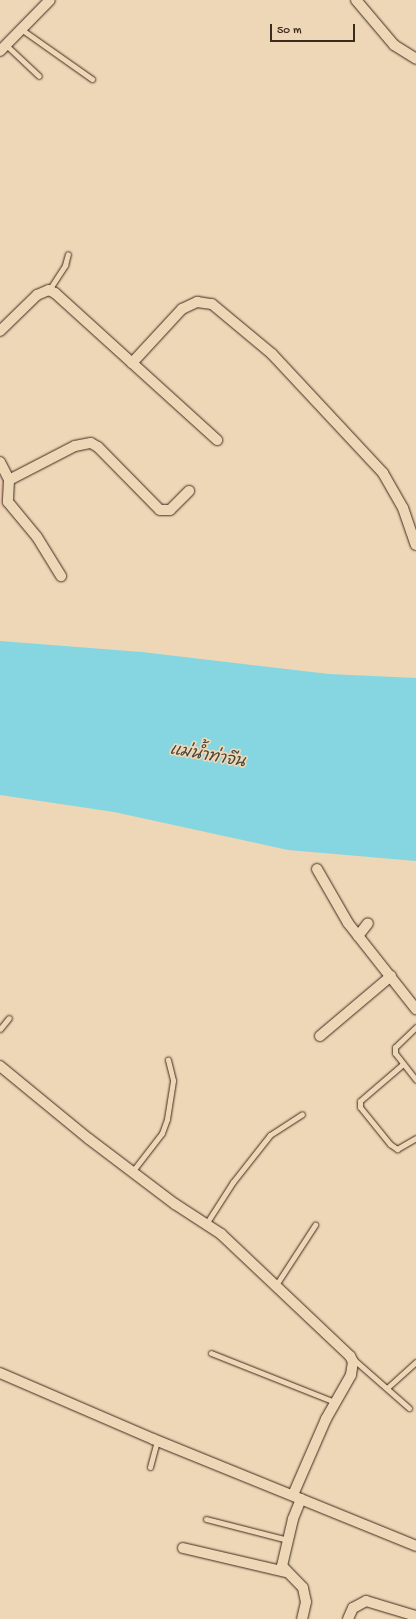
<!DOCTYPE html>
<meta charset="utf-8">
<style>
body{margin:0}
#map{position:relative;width:416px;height:1619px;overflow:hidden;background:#edd7b6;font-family:"Gochi Hand","Playpen Sans Thai",sans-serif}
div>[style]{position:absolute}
.built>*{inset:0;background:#f2d0b5}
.water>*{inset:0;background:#86d6e1}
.roads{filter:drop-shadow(0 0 1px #3b2a1e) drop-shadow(0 0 1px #3b2a1e)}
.service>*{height:5px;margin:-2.5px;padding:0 2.5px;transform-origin:2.5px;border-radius:2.5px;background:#edd7b6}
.minor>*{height:10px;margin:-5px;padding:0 5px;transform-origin:5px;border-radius:5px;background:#edd7b6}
span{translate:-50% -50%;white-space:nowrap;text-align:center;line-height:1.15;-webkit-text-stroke:3.5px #edd7b6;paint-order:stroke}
.water-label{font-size:16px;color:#46443b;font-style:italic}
.scale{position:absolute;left:270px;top:24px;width:85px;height:18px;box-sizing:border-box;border:2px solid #3b2a1e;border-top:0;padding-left:5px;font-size:12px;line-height:14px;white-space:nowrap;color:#3b2a1e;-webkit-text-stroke:3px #edd7b6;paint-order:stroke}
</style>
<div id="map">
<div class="built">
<div style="clip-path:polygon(0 462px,15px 503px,0 510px)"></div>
</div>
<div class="water">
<div style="clip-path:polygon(0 641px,142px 652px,329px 674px,416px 678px,416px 861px,288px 850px,114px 812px,0 795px)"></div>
</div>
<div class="roads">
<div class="service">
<div style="left:21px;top:29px;width:87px;rotate:35.2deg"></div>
<div style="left:6px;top:45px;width:45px;rotate:43.2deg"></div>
<div style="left:49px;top:290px;width:30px;rotate:-57deg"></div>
<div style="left:65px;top:265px;width:11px;rotate:-75deg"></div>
<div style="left:416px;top:1027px;width:29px;rotate:136deg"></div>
<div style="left:395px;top:1047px;width:6px;rotate:90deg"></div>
<div style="left:395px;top:1053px;width:34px;rotate:52deg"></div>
<div style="left:0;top:1029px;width:14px;rotate:-51deg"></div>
<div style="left:403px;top:1064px;width:57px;rotate:139.3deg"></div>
<div style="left:360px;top:1101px;width:6px;rotate:90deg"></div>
<div style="left:360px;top:1107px;width:48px;rotate:51deg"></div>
<div style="left:390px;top:1144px;width:9px;rotate:36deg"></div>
<div style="left:397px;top:1149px;width:22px;rotate:-30deg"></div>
<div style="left:132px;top:1172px;width:49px;rotate:-52.4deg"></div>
<div style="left:162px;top:1133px;width:15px;rotate:-70deg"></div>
<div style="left:167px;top:1119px;width:39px;rotate:-81deg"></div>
<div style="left:173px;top:1080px;width:21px;rotate:-104deg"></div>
<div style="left:206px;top:1224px;width:50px;rotate:-57.3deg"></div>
<div style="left:233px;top:1182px;width:60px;rotate:-51.8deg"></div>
<div style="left:270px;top:1135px;width:38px;rotate:-33deg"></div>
<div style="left:276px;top:1285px;width:72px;rotate:-57deg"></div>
<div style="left:211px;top:1353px;width:133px;rotate:21.6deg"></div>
<div style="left:352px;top:1358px;width:76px;rotate:41.3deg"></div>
<div style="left:387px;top:1388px;width:39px;rotate:-42deg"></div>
<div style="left:150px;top:1467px;width:27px;rotate:-75deg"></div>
<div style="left:206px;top:1519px;width:85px;rotate:14.4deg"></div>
</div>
<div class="minor">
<div style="left:356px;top:0;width:59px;rotate:49.8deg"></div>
<div style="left:394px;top:45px;width:26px;rotate:32deg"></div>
<div style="left:0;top:51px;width:71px;rotate:-45.6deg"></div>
<div style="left:0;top:331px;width:52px;rotate:-44.2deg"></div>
<div style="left:37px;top:295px;width:13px;rotate:-23deg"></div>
<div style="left:49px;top:290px;width:7px;rotate:27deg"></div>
<div style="left:55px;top:293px;width:219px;rotate:42.2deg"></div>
<div style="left:132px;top:363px;width:74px;rotate:-47.2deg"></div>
<div style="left:182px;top:309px;width:17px;rotate:-25deg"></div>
<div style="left:197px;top:302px;width:15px;rotate:8deg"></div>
<div style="left:212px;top:304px;width:78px;rotate:39.8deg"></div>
<div style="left:272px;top:354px;width:163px;rotate:47deg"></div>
<div style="left:383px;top:473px;width:40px;rotate:60.3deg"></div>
<div style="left:403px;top:508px;width:39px;rotate:71deg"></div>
<div style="left:0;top:462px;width:20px;rotate:63deg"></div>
<div style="left:9px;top:480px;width:74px;rotate:-27.3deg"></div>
<div style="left:75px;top:446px;width:16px;rotate:-11deg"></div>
<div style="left:91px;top:443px;width:8px;rotate:30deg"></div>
<div style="left:98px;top:447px;width:88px;rotate:45.5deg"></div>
<div style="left:160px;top:510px;width:10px"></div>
<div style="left:170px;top:510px;width:27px;rotate:-45deg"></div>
<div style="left:9px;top:480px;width:22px;rotate:93deg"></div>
<div style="left:8px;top:502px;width:45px;rotate:50.4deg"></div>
<div style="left:37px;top:537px;width:46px;rotate:58.4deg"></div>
<div style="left:317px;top:869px;width:62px;rotate:60.1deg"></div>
<div style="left:348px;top:923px;width:110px;rotate:51.7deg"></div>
<div style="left:358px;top:936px;width:16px;rotate:-52deg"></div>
<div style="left:320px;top:1036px;width:93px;rotate:-40.2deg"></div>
<div style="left:0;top:1066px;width:115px;rotate:39.4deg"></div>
<div style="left:89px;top:1139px;width:108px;rotate:37.1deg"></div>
<div style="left:175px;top:1204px;width:55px;rotate:33.1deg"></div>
<div style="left:221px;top:1234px;width:178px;rotate:43.4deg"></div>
<div style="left:350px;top:1356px;width:7px;rotate:63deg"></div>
<div style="left:353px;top:1362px;width:13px;rotate:99deg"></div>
<div style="left:351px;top:1375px;width:51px;rotate:119.6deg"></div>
<div style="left:326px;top:1419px;width:83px;rotate:113.5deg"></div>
<div style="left:0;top:1373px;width:167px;rotate:23.3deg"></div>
<div style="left:153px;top:1439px;width:284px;rotate:22.1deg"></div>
<div style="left:301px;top:1499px;width:22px;rotate:112deg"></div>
<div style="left:293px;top:1519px;width:48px;rotate:103.2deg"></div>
<div style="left:282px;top:1566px;width:30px;rotate:46deg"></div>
<div style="left:303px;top:1588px;width:14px;rotate:78deg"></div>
<div style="left:306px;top:1602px;width:17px;rotate:103deg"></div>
<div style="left:183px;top:1548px;width:106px;rotate:13.1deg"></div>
<div style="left:348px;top:1619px;width:12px;rotate:-66deg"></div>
<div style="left:353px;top:1608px;width:15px;rotate:-28deg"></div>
<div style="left:366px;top:1601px;width:52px;rotate:16.7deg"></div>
</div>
</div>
<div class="water-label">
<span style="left:207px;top:758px;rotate:10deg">แม่น้ำท่าจีน</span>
</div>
<div class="scale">50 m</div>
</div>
